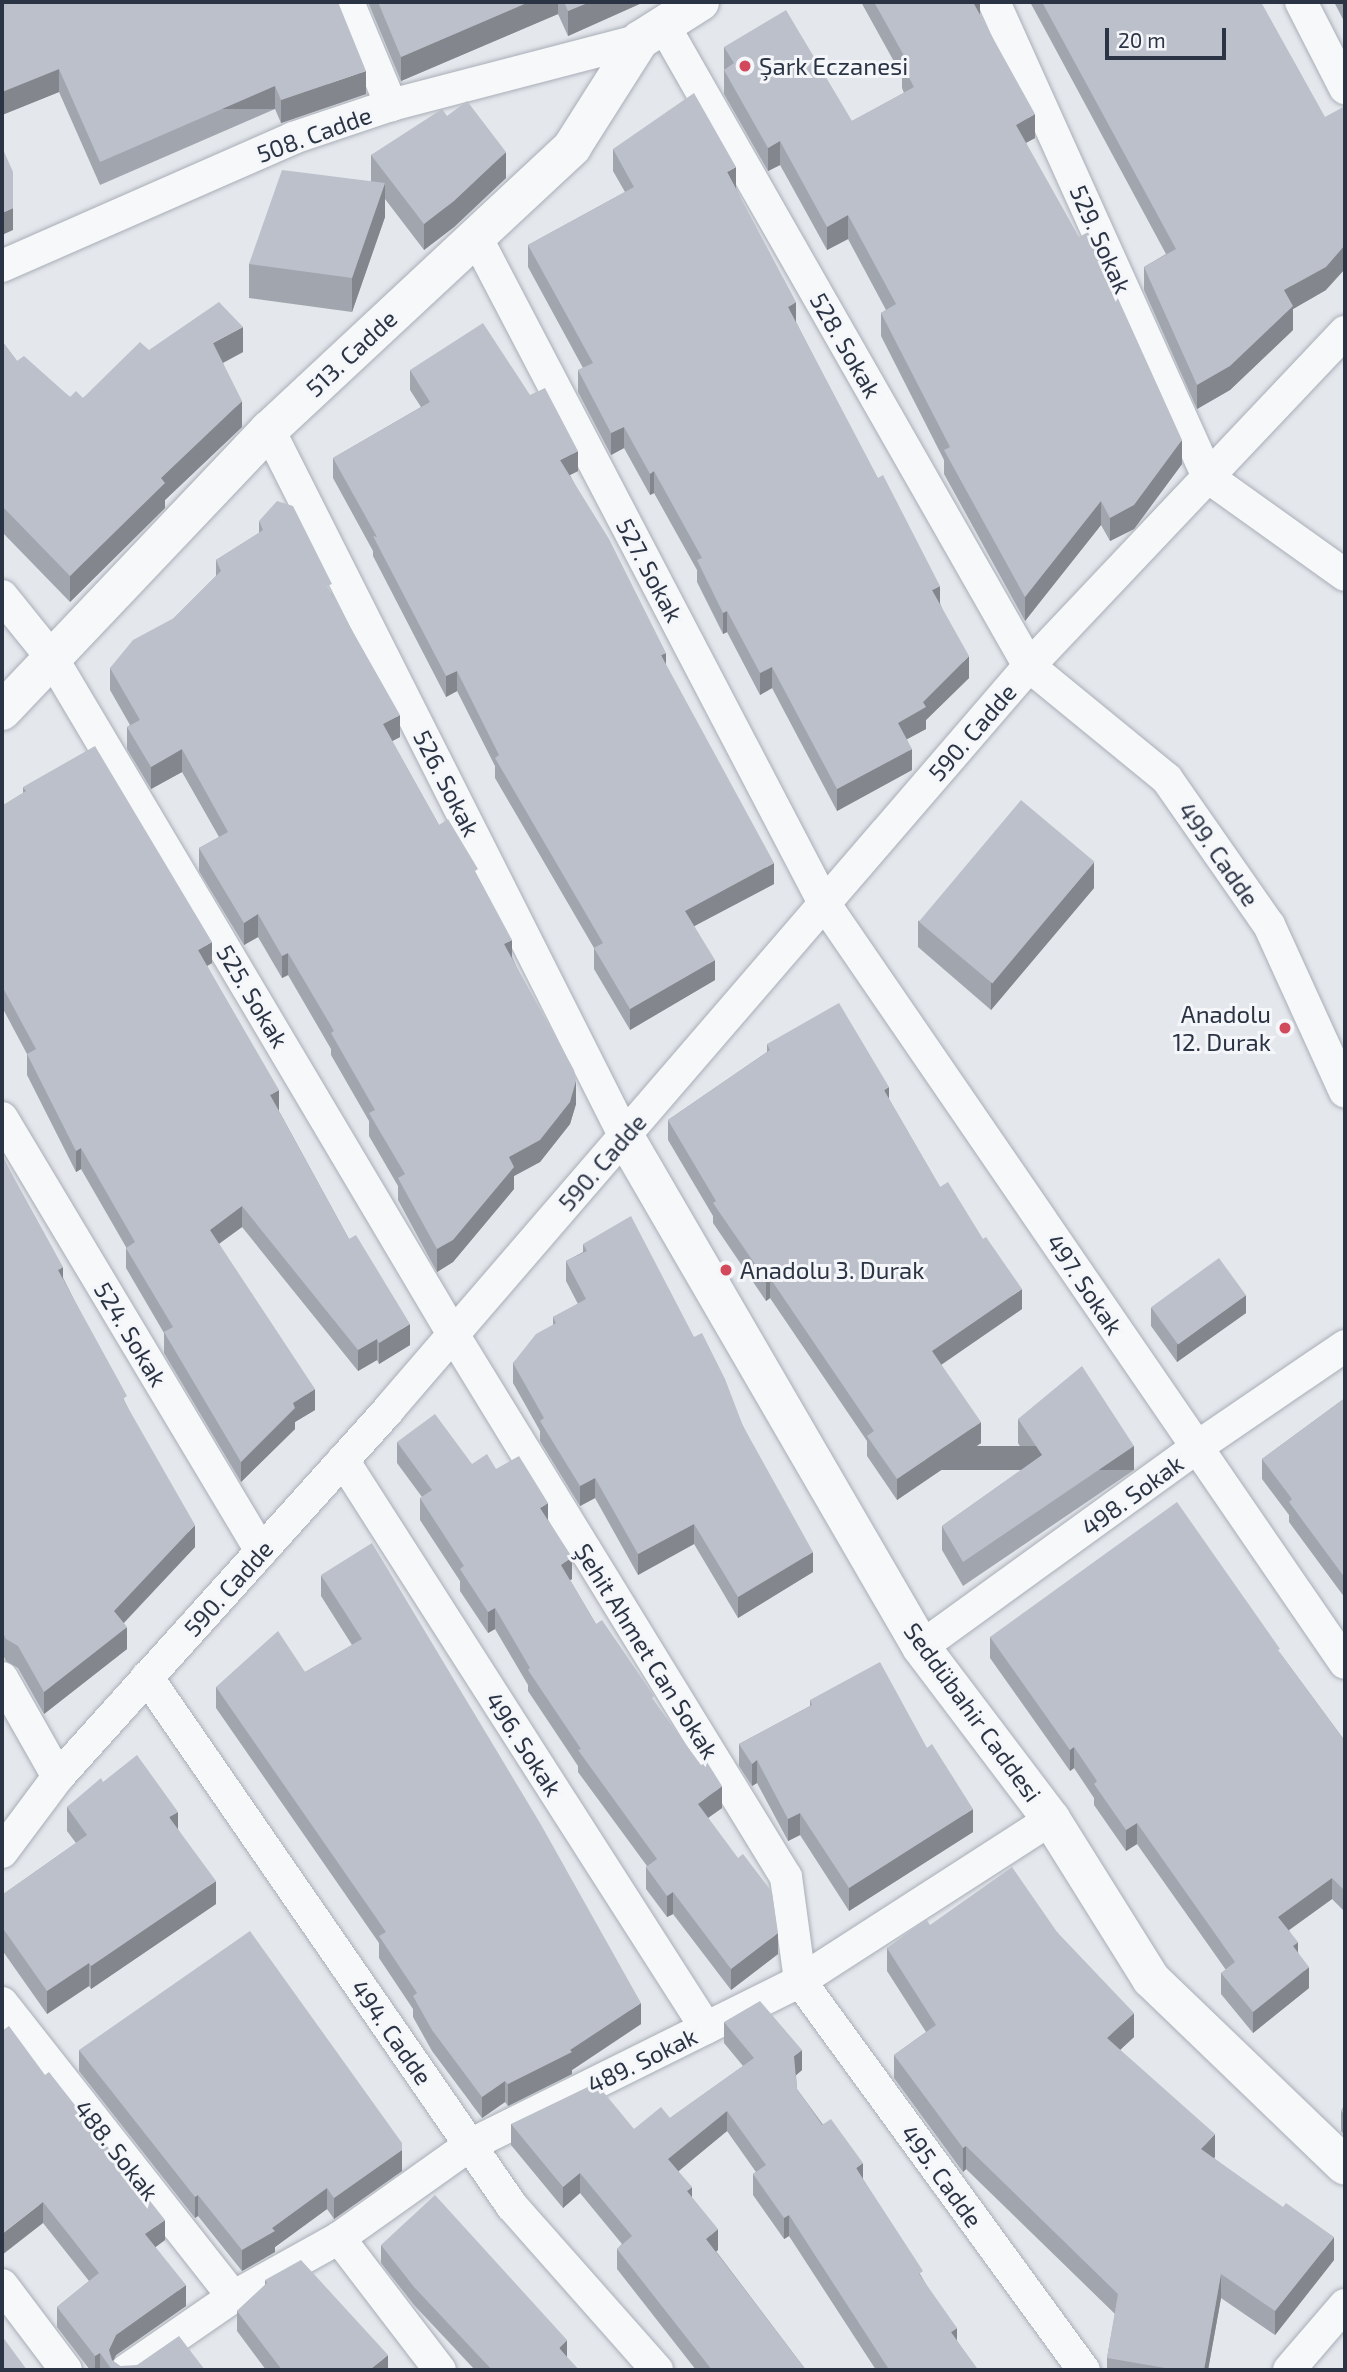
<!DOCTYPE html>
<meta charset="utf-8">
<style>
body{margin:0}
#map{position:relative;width:1347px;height:2372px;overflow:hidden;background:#e4e7ec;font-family:"Exo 2",sans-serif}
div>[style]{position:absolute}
.roads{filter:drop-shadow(0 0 2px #a9aeb7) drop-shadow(0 0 2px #a9aeb7)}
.minor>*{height:32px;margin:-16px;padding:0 16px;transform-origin:16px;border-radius:16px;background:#f7f8fa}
.tertiary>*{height:38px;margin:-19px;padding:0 19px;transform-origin:19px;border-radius:19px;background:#f7f8fa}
.wall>*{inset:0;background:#a1a5ae}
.shaded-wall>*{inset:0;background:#83868d;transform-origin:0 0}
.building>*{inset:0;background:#bbc0ca;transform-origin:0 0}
.dots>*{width:19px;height:19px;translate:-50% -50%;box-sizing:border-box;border:4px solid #f4f6f9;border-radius:50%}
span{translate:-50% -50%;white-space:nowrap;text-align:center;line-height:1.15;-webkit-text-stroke:6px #f4f6f9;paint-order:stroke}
.poi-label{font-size:24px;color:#2b3445}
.left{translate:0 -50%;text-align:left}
.right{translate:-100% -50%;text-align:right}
.street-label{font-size:24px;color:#2b3445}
.frame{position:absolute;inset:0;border:4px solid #2b3445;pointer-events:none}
.scale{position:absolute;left:1105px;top:28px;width:121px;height:32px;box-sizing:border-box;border:4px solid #2b3445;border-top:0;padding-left:9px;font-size:21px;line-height:24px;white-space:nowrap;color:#2b3445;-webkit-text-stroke:5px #f4f6f9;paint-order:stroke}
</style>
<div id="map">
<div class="roads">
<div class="minor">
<div style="left:348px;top:2px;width:112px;rotate:67.3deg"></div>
<div style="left:994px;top:2px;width:521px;rotate:65.75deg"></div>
<div style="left:1301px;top:2px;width:97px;rotate:62.9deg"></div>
<div style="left:663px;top:24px;width:739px;rotate:60.31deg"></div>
<div style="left:1029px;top:666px;width:178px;rotate:39.3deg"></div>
<div style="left:1167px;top:779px;width:178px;rotate:55.1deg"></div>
<div style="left:1269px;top:925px;width:183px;rotate:65.5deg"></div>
<div style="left:476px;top:237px;width:751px;rotate:62.41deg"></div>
<div style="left:824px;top:903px;width:921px;rotate:55.57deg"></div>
<div style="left:2px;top:266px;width:318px;rotate:-23.7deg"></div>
<div style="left:293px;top:138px;width:103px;rotate:-18.6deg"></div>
<div style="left:391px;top:105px;width:257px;rotate:-14.6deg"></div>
<div style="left:269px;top:430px;width:789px;rotate:63.27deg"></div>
<div style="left:1208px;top:477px;width:168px;rotate:35.6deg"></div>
<div style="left:2px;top:596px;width:80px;rotate:51.1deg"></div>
<div style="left:52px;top:658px;width:786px;rotate:59.32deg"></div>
<div style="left:453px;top:1334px;width:637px;rotate:58.48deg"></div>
<div style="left:786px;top:1877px;width:105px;rotate:82.3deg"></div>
<div style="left:800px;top:1981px;width:482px;rotate:53.9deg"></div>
<div style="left:2px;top:1118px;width:505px;rotate:59.11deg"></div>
<div style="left:343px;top:1460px;width:674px;rotate:57.42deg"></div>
<div style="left:921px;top:1647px;width:341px;rotate:-35.9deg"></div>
<div style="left:1197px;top:1447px;width:179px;rotate:-34.3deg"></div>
<div style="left:147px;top:1677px;width:643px;rotate:55.4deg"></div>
<div style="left:512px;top:2206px;width:219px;rotate:48.5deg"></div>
<div style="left:2px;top:1678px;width:114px;rotate:60.5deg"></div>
<div style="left:2px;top:1852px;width:94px;rotate:-53.3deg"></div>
<div style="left:58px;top:1777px;width:495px;rotate:-48deg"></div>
<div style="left:389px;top:1409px;width:981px;rotate:-49.26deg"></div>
<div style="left:1029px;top:666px;width:460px;rotate:-46.6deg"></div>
<div style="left:2px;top:2003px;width:374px;rotate:51.8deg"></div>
<div style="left:339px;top:2238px;width:166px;rotate:52.6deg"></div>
<div style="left:2px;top:2285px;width:106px;rotate:53deg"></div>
<div style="left:127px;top:2370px;width:129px;rotate:-34.6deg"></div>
<div style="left:233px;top:2297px;width:121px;rotate:-29.1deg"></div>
<div style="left:339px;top:2238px;width:161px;rotate:-35.4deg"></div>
<div style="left:470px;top:2145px;width:369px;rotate:-26.4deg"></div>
<div style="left:800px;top:1981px;width:299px;rotate:-32.8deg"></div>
<div style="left:1289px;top:2370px;width:86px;rotate:-49.3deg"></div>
</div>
<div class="tertiary">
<div style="left:2px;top:711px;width:388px;rotate:-46.5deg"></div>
<div style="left:269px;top:430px;width:415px;rotate:-43deg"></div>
<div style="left:572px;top:147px;width:127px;rotate:-57.6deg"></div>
<div style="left:640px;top:40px;width:71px;rotate:-32.3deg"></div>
<div style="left:624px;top:1135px;width:592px;rotate:59.88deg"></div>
<div style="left:921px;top:1647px;width:216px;rotate:52.9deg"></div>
<div style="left:1051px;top:1819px;width:189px;rotate:58deg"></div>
<div style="left:1151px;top:1979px;width:269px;rotate:43.9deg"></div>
</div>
</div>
<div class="wall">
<div style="clip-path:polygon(2px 2px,366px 94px,281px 123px,275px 109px,100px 185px,59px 92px,2px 115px)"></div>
<div style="clip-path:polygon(368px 2px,644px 2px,568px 36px,558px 14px,401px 81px)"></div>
<div style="clip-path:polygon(861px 2px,980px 2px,980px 15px,1035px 138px,1026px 143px,1182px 464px,1134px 529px,1110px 541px,1101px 525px,1025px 621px,944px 474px,944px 460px,881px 336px,881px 313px,886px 310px,848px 239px,827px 250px,780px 165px,768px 171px,724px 94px,724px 47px,852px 121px,904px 93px,902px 88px,902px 76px)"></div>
<div style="clip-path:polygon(1030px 2px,1261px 2px,1326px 290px,1293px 309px,1293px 330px,1230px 390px,1197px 409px,1144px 290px,1144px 267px,1166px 254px)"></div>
<div style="clip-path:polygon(1334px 2px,1345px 2px,1345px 23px)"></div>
<div style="clip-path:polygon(447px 116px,506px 178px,454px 227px,424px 250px,385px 199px,385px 217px,352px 312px,249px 298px,249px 264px,371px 181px,371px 155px)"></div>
<div style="clip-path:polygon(613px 149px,736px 188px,796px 322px,940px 603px,969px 678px,926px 720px,926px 729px,907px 739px,912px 770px,837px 811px,772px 688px,760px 695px,727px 632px,723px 634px,697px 582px,697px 570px,654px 493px,650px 495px,624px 448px,611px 455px,578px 392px,578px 370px,583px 368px,528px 267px,528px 245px,625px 192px,613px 171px)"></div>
<div style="clip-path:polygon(2px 341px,17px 361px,70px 397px,83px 398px,149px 350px,243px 352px,223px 363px,242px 427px,165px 500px,165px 508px,70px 602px,2px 532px)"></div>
<div style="clip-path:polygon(410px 370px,578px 471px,570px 475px,666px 666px,774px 884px,694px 926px,715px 980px,630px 1030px,594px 969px,594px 948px,495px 778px,495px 766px,457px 691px,446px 697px,373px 556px,373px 551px,333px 478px,333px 458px,421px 407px,410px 390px)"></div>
<div style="clip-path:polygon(259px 521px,332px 594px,400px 737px,392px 741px,439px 825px,478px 878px,576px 1104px,570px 1124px,540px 1162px,514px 1176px,514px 1189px,453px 1262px,437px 1272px,398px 1200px,398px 1186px,369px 1136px,369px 1121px,331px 1055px,331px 1049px,288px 975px,282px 978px,258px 937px,244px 945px,199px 871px,199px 848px,219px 837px,182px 772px,151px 789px,127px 749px,127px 727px,130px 725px,110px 690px,110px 668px,174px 618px,216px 576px,216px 560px,259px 533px)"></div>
<div style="clip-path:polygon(23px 787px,212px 963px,207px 966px,279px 1111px,349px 1239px,410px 1345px,379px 1364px,377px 1360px,358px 1371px,242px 1227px,219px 1244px,315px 1410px,295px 1422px,295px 1429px,241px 1482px,164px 1353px,164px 1333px,126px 1268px,126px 1247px,81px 1169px,76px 1172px,27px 1075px,27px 1054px,2px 1007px,2px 806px,23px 793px)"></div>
<div style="clip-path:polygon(1094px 888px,991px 1010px,918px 947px,918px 921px)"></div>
<div style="clip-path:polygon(767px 1044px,889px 1099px,940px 1187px,1022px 1309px,941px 1365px,981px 1443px,897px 1500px,867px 1456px,867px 1441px,770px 1298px,766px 1301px,713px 1223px,713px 1216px,668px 1140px,668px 1120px,767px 1052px)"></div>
<div style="clip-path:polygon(2px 1136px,3px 1157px,127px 1406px,195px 1547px,124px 1623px,127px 1649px,44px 1714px,18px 1668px,6px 1661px,2px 1653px)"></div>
<div style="clip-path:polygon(583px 1244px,694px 1337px,743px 1426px,813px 1572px,738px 1618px,694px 1544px,638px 1575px,595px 1498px,580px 1506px,540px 1441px,540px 1431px,513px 1383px,513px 1363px,553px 1325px,553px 1317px,578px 1304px,566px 1281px,566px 1261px,583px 1252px)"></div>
<div style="clip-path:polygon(1151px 1308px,1246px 1313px,1177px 1362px,1151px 1326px)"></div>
<div style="clip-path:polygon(1345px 1398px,1345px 1598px,1289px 1522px,1289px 1515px,1262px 1479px,1262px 1459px)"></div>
<div style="clip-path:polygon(1018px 1419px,1134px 1470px,963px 1586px,942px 1550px,942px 1526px,1031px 1463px,1018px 1443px)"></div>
<div style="clip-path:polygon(397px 1442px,472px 1464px,496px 1469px,548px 1520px,572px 1579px,570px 1580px,596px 1624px,654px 1701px,722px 1808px,708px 1818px,778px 1954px,731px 1990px,673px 1914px,667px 1917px,646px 1889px,646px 1867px,647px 1866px,578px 1772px,578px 1766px,528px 1691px,528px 1685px,495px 1629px,488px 1633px,460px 1591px,460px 1581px,420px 1520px,420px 1498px,422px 1497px,397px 1463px)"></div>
<div style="clip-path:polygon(321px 1575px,641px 2024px,572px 2070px,572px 2074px,508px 2106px,505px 2102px,482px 2118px,432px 2051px,413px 2017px,413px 2009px,379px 1958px,379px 1943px,216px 1708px,216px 1687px,305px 1672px,352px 1645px,321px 1596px)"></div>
<div style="clip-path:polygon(990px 1637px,1280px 1653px,1345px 1741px,1345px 1912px,1332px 1899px,1289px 1930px,1298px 1952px,1309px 1988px,1253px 2033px,1221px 1994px,1221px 1973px,1226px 1970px,1137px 1844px,1126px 1851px,1094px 1805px,1094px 1798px,1074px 1768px,1070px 1771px,990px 1658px)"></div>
<div style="clip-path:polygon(810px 1700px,927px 1748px,973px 1832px,849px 1911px,800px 1835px,788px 1841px,757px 1783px,752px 1786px,739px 1766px,739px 1744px,810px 1706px)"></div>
<div style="clip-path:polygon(103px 1782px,178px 1829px,216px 1904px,91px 1989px,89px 1986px,47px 2014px,2px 1950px,2px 1895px,76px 1843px,67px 1831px,67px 1807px)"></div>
<div style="clip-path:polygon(930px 1925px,1057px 1932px,1134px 2037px,1120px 2050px,1215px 2157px,1214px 2158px,1334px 2260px,1275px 2335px,1221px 2298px,1208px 2370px,1107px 2370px,1107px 2358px,1115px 2314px,966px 2169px,963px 2172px,894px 2078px,894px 2055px,926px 2032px,887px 1971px,887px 1948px)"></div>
<div style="clip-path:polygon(724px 2022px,802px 2070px,796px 2075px,797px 2089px,863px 2179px,923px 2279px,957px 2341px,978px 2370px,876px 2370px,789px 2236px,784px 2239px,753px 2195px,753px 2174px,756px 2172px,727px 2131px,678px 2171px,718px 2250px,716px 2251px,806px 2370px,696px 2370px,617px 2269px,617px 2249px,622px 2244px,580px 2193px,563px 2208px,511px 2145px,511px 2124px,634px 2129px,670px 2118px,743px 2066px,724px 2043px)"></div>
<div style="clip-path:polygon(2px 2031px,165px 2240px,155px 2247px,186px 2306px,116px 2355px,113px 2361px,120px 2366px,205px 2370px,90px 2370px,57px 2327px,57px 2307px,89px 2281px,43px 2223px)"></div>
<div style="clip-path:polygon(79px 2050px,402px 2150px,402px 2171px,334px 2219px,327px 2209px,275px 2247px,275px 2252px,242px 2271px,198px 2216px,195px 2218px,79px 2071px)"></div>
<div style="clip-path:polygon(1345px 2104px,1345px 2136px,1341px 2131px,1341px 2111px)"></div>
<div style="clip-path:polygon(381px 2245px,567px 2358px,579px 2370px,475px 2370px,414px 2305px,381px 2263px)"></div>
<div style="clip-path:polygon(265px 2280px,388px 2370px,266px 2370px,237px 2331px,237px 2311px,265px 2285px)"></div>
</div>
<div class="shaded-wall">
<div style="clip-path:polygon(529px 2px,558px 2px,558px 14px,401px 81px,401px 57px)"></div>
<div style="clip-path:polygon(590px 2px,644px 2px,568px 36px,568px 11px)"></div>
<div style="clip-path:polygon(970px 2px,980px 2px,980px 16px)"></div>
<div style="clip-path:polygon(59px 69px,59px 92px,2px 115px,2px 92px)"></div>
<div style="clip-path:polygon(366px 71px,366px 94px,281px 123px,281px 100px)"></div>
<div style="left:275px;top:86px;width:23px;height:191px;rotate:90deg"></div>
<div style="clip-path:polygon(1035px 114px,1035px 138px,1016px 148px,1016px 125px)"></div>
<div style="clip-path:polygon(780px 141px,780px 165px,768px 171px,768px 148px)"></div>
<div style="clip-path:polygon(506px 152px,506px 178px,454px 227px,424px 250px,424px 224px)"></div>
<div style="clip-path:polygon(736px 167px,736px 189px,727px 172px)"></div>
<div style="clip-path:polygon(385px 183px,385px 217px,352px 312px,352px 278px)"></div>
<div style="clip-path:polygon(13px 208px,13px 230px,2px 235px,2px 213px)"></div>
<div style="clip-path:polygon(848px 215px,848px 239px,827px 250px,827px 227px)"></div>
<div style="clip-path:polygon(1345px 245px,1345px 269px,1326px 290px,1293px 309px,1293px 330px,1230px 390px,1197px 409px,1197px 385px,1284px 290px)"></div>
<div style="clip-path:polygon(796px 302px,796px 324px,788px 307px)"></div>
<div style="clip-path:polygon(243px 327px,243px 352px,213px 368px,213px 343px)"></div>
<div style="clip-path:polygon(242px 401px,242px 427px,165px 500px,165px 508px,70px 602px,70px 576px,161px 478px)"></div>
<div style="clip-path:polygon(624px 427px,624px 448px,611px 455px,611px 433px)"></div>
<div style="clip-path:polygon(1182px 440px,1182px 464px,1134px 529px,1110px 541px,1110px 518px)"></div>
<div style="clip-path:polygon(578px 451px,578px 471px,560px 480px,560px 460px)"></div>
<div style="clip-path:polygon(654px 471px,654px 493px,650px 495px,650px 474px)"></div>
<div style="clip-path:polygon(1101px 501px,1101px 525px,1025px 621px,1025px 597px)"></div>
<div style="clip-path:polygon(940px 586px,940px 608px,932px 590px)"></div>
<div style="clip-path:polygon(727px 611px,727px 632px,723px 634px,723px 613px)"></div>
<div style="clip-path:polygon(666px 653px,666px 673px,661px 655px)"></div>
<div style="clip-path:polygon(969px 656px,969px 678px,926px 720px,926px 729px,898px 744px,898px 723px,923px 702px)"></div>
<div style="clip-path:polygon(772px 667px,772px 688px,760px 695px,760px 673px)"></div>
<div style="clip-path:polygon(457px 671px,457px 691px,446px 697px,446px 676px)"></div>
<div style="clip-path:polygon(400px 715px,400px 737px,383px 746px,383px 724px)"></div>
<div style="clip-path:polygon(182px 749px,182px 772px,151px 789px,151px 767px)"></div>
<div style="clip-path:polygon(912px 749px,912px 770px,837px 811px,837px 789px)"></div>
<div style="clip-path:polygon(1094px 862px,1094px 888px,991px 1010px,991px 983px)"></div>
<div style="clip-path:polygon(774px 863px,774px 884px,685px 931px,685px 911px)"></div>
<div style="clip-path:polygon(258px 914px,258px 937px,244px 945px,244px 923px)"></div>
<div style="clip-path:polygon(512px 940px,512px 963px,504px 944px)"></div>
<div style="clip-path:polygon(212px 942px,212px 963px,198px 971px,198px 950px)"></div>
<div style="clip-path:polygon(288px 953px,288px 975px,282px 978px,282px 956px)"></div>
<div style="clip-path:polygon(715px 960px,715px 980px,630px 1030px,630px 1009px)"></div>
<div style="clip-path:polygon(576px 1081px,576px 1104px,570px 1124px,540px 1162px,514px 1176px,514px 1189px,453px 1262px,437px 1272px,437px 1249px,509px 1157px)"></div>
<div style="clip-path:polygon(889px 1087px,889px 1107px,884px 1090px)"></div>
<div style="clip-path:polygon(279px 1090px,279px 1111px,270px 1095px)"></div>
<div style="clip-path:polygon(81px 1148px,81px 1169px,76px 1172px,76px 1151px)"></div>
<div style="clip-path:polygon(242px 1206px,242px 1227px,210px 1250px,210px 1230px)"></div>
<div style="clip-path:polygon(63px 1267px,63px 1289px,58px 1270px)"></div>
<div style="clip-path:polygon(770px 1278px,770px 1298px,766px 1301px,766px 1280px)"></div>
<div style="clip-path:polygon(1022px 1289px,1022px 1309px,932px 1371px,932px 1351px)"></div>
<div style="clip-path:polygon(1246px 1295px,1246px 1313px,1177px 1362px,1177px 1344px)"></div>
<div style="clip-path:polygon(410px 1324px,410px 1345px,379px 1364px,379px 1343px)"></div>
<div style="clip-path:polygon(377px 1339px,377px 1360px,358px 1371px,358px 1350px)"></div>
<div style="clip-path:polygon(315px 1389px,315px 1410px,295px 1422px,295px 1429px,241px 1482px,241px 1462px,293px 1403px)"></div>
<div style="clip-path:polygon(981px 1422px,981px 1443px,897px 1500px,897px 1479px)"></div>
<div style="left:1134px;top:1446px;width:24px;height:207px;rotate:90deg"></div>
<div style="clip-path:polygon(595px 1478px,595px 1498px,580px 1506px,580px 1486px)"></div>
<div style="clip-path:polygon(548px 1503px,548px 1524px,540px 1508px)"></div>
<div style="clip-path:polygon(694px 1524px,694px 1544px,638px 1575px,638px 1554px)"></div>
<div style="clip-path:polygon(195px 1525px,195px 1547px,114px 1633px,114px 1611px)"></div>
<div style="clip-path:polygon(813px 1552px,813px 1572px,738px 1618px,738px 1597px)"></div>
<div style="clip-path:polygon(572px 1557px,572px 1579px,561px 1586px,561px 1565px)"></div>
<div style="clip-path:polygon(495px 1608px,495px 1629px,488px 1633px,488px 1612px)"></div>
<div style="clip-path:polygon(127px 1627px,127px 1649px,44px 1714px,44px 1692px)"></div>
<div style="clip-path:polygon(1074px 1747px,1074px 1768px,1070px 1771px,1070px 1750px)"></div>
<div style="clip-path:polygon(757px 1760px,757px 1783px,752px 1786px,752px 1764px)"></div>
<div style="clip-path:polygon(722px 1786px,722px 1808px,698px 1825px,698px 1804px)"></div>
<div style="clip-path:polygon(973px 1809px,973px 1832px,849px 1911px,849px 1888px)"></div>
<div style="clip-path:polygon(178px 1812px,178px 1835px,169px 1817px)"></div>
<div style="clip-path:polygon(800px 1813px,800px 1835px,788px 1841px,788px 1819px)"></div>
<div style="clip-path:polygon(1137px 1823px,1137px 1844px,1126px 1851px,1126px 1830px)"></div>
<div style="clip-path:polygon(1332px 1878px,1332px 1899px,1278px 1938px,1278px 1917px)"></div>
<div style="clip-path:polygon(216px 1881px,216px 1904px,91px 1989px,91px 1966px)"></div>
<div style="clip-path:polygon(673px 1892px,673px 1914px,667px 1917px,667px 1896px)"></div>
<div style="clip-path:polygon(778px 1933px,778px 1954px,731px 1990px,731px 1969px)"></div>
<div style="clip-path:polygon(1298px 1942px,1298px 1963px,1293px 1946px)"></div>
<div style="clip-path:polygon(89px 1963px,89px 1986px,47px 2014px,47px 1991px)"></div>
<div style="clip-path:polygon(1309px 1967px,1309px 1988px,1253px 2033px,1253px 2012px)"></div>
<div style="clip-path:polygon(641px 2003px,641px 2024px,572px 2070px,572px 2074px,508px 2106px,508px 2084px,570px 2050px)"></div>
<div style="clip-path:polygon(1134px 2013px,1134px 2037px,1107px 2062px,1107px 2038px)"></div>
<div style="clip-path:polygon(802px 2050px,802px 2070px,794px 2077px,794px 2056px)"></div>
<div style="clip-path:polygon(505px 2081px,505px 2102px,482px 2118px,482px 2097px)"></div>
<div style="clip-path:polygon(727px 2111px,727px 2131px,668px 2180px,668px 2159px)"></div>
<div style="clip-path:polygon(1215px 2134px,1215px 2157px,1201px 2172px,1201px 2149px)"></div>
<div style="clip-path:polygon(966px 2146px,966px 2169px,963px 2172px,963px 2148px)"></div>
<div style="clip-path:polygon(402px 2150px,402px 2171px,334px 2219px,334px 2198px)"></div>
<div style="clip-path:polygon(863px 2163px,863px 2183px,856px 2168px)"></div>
<div style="clip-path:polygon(580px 2173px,580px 2193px,563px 2208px,563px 2187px)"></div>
<div style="clip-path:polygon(692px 2187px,692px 2208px,687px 2191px)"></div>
<div style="clip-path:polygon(327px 2188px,327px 2209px,275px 2247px,275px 2252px,242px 2271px,242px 2250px)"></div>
<div style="clip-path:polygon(198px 2195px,198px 2216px,195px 2218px,195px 2197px)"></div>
<div style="clip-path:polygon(43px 2202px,43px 2223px,2px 2255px,2px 2234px)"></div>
<div style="clip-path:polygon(789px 2215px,789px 2236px,784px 2239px,784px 2218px)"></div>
<div style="clip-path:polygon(165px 2220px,165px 2240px,145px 2255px,145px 2234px)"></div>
<div style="clip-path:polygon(718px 2229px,718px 2250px,706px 2259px,706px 2239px)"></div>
<div style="clip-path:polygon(1334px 2237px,1334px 2260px,1275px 2335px,1275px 2311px)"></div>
<div style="clip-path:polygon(1221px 2274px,1221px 2298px,1208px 2370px,1204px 2370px)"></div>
<div style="clip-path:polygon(186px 2285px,186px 2306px,116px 2355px,110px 2367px,109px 2350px,116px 2335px)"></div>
<div style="clip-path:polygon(957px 2328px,957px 2348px,951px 2332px)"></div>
<div style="clip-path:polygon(567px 2340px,567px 2358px,559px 2348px)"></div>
<div style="clip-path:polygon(100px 2353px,100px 2370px,95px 2370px,95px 2356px)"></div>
<div style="clip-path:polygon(388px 2355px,388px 2370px,371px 2370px,371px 2369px)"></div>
</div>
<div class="building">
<div style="clip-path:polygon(2px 2px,338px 2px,366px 71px,281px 100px,275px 86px,100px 162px,59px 69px,2px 92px)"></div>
<div style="clip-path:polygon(378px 2px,529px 2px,401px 57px)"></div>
<div style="clip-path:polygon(564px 2px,590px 2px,568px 11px)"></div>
<div style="clip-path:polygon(874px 2px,973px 2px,1035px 114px,1016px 125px,1079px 237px,1088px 232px,1182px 440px,1134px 505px,1110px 518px,1101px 501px,1025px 597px,944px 450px,950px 447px,881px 313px,896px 304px,848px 215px,827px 227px,780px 141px,768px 148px,724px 70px,734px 63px,724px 47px,786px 10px,852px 121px,914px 87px,902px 64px,907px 61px)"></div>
<div style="clip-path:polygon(1042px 2px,1261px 2px,1325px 117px,1345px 106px,1345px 245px,1326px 267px,1284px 290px,1293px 306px,1230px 366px,1197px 385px,1144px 267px,1176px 249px)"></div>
<div style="clip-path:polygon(694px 93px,736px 167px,727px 172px,796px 302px,788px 307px,878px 478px,883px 475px,940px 586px,932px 590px,969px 656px,923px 702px,926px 707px,898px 723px,912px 749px,837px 789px,772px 667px,760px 673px,727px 611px,723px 613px,697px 560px,702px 558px,654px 471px,650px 474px,624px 427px,611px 433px,578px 370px,593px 363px,528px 245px,634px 187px,613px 149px)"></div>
<div style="clip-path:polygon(467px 101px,506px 152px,454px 201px,424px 224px,371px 155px,442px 109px,447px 116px)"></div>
<div style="clip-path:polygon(2px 147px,13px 172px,13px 208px,2px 213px)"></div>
<div style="clip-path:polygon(282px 170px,385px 183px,352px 278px,249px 264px)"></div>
<div style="clip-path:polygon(219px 302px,243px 327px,213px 343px,242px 401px,161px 478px,165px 483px,70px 576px,2px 506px,2px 341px,17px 361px,24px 356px,70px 397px,76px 391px,83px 398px,140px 342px,149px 350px)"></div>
<div style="clip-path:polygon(483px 323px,530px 395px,545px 388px,578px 451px,560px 460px,609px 539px,666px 653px,661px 655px,774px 863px,685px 911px,715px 960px,630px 1009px,594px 948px,603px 943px,495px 758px,499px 755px,457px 671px,446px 676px,373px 536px,377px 537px,333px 458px,430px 402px,410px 370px)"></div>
<div style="clip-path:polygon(277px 501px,293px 506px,332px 584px,327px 586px,400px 715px,383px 724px,439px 825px,448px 819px,478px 869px,475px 871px,512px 940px,504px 944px,574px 1070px,576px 1081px,570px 1102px,540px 1140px,509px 1157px,514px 1167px,453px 1240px,437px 1249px,398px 1178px,405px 1174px,369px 1113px,375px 1110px,331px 1033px,334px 1031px,288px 953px,282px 956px,258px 914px,244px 923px,199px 848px,228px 832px,182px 749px,151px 767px,127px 727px,140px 720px,110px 668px,133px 640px,174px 618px,221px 571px,216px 560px,263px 530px,259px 521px)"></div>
<div style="clip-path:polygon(95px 746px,212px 942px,198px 950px,279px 1090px,270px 1095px,349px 1239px,356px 1235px,410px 1324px,379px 1343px,377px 1339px,358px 1350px,242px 1206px,210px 1230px,315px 1389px,293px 1403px,295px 1408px,241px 1462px,164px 1332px,173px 1327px,126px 1248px,135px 1242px,81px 1148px,76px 1151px,27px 1054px,36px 1049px,2px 986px,2px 806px,26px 791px,23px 787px)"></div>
<div style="left:1021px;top:800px;width:96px;height:159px;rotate:40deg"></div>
<div style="clip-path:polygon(839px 1003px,889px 1087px,884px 1090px,940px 1187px,948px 1182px,983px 1239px,986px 1237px,1022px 1289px,932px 1351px,981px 1422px,897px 1479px,867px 1436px,874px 1431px,770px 1278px,766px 1280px,713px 1203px,716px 1201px,668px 1120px,770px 1050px,767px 1044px)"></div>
<div style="clip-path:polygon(2px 1156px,63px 1267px,58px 1270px,127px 1396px,123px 1399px,195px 1525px,114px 1611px,127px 1627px,44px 1692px,18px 1646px,6px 1639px,2px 1631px)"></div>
<div style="clip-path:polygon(631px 1216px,694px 1337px,702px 1333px,725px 1379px,743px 1426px,813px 1552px,738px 1597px,694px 1524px,638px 1554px,595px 1478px,580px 1486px,540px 1421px,544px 1418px,513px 1363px,536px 1334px,556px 1323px,553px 1317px,586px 1299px,566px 1261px,587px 1251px,583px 1244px)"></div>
<div style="left:1219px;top:1258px;width:46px;height:84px;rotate:54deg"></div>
<div style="clip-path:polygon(1082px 1366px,1134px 1446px,963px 1562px,942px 1526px,1042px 1455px,1018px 1419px)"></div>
<div style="clip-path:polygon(1345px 1398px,1345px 1578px,1289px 1502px,1292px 1499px,1262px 1459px)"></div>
<div style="clip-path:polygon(435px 1414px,472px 1464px,487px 1454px,496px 1469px,519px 1456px,548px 1503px,540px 1508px,572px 1557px,561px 1565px,596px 1624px,602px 1620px,654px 1696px,652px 1698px,701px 1765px,707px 1762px,722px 1786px,698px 1804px,738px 1858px,743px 1854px,772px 1892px,778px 1933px,731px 1969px,673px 1892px,667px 1896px,646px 1867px,657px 1859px,578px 1750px,581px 1749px,528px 1670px,530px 1668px,495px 1608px,488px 1612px,460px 1569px,464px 1566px,420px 1498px,432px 1490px,397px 1442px)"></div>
<div style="clip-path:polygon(1177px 1502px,1280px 1649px,1278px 1650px,1345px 1741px,1345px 1891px,1332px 1878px,1278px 1917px,1298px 1942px,1293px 1946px,1309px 1967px,1253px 2012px,1221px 1973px,1235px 1962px,1137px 1823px,1126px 1830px,1094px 1784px,1097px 1781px,1074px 1747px,1070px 1750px,990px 1637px)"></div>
<div style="clip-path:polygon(372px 1543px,540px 1823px,641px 2003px,570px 2050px,572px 2052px,508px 2084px,505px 2081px,482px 2097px,432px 2030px,413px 1996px,417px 1993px,379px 1936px,386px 1932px,216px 1687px,278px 1631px,305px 1672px,362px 1639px,321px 1575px)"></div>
<div style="clip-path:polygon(880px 1662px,927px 1748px,932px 1744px,973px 1809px,849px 1888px,800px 1813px,788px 1819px,757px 1760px,752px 1764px,739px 1744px,812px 1705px,810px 1700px)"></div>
<div style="clip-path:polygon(137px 1755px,178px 1812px,169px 1817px,216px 1881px,91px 1966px,89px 1963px,47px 1991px,2px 1927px,2px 1895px,87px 1835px,67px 1807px,101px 1778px,103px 1782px)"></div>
<div style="clip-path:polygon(1012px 1867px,1057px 1932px,1134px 2013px,1107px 2038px,1215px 2134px,1201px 2149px,1283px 2207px,1286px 2203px,1334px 2237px,1275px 2311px,1221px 2274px,1204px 2370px,1177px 2370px,1107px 2358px,1118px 2294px,966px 2146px,963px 2148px,894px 2055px,936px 2025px,887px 1948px,926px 1919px,930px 1925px)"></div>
<div style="clip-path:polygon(250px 1931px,402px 2143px,402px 2150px,334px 2198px,327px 2188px,272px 2228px,275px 2231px,242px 2250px,198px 2195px,195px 2197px,79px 2050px)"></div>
<div style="clip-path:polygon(760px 2001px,802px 2050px,794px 2056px,797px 2089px,822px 2125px,831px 2119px,863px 2163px,856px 2168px,923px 2271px,919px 2274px,957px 2328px,951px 2332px,978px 2370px,886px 2370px,888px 2368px,789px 2215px,784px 2218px,753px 2174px,766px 2165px,727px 2111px,668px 2159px,692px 2187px,687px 2191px,718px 2229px,706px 2239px,806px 2370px,712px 2370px,617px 2249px,632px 2236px,580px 2173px,563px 2187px,511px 2124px,596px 2083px,634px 2129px,661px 2107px,670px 2118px,754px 2058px,724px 2022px)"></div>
<div style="clip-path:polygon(9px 2026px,45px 2075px,49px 2072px,165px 2220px,145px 2234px,186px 2285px,116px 2335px,109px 2350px,112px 2360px,120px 2366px,137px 2365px,179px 2336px,205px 2370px,112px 2370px,100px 2353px,95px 2356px,57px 2307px,99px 2273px,43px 2202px,2px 2234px,2px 2031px)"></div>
<div style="clip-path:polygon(1345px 2104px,1345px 2115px,1341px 2111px)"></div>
<div style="clip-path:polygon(435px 2195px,567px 2340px,559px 2348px,579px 2370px,492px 2370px,414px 2287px,381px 2245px)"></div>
<div style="clip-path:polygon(301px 2260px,388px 2355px,371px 2369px,372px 2370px,282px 2370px,237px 2311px,267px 2283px,265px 2280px)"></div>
<div style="clip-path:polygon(2px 2336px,27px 2370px,2px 2370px)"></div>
</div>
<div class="dots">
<div style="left:745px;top:66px;background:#d1495b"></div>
<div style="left:1285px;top:1028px;background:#d1495b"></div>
<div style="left:726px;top:1270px;background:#d1495b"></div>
</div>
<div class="poi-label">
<span class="left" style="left:759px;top:66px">Şark Eczanesi</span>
<span class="right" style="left:1271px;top:1028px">Anadolu<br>12. Durak</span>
<span class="left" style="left:740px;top:1270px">Anadolu 3. Durak</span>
</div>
<div class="street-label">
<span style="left:314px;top:134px;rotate:-20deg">508. Cadde</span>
<span style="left:1101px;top:239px;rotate:66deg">529. Sokak</span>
<span style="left:846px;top:345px;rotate:60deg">528. Sokak</span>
<span style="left:351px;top:353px;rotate:-43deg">513. Cadde</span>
<span style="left:650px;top:570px;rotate:62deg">527. Sokak</span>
<span style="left:972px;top:732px;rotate:-49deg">590. Cadde</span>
<span style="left:447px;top:783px;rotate:63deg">526. Sokak</span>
<span style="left:1219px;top:854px;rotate:55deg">499. Cadde</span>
<span style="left:253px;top:996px;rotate:59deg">525. Sokak</span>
<span style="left:602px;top:1162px;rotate:-49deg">590. Cadde</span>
<span style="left:1085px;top:1284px;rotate:56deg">497. Sokak</span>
<span style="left:131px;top:1334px;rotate:59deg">524. Sokak</span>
<span style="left:1132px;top:1495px;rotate:-36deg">498. Sokak</span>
<span style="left:228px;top:1588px;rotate:-48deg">590. Cadde</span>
<span style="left:647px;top:1651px;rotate:58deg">Şehit Ahmet Can Sokak</span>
<span style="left:973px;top:1712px;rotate:54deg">Seddübahir Caddesi</span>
<span style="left:524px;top:1744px;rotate:57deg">496. Sokak</span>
<span style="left:392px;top:2032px;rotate:55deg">494. Cadde</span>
<span style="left:642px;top:2060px;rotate:-26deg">489. Sokak</span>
<span style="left:117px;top:2150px;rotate:52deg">488. Sokak</span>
<span style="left:942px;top:2176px;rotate:54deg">495. Cadde</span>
</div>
<div class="frame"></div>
<div class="scale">20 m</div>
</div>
